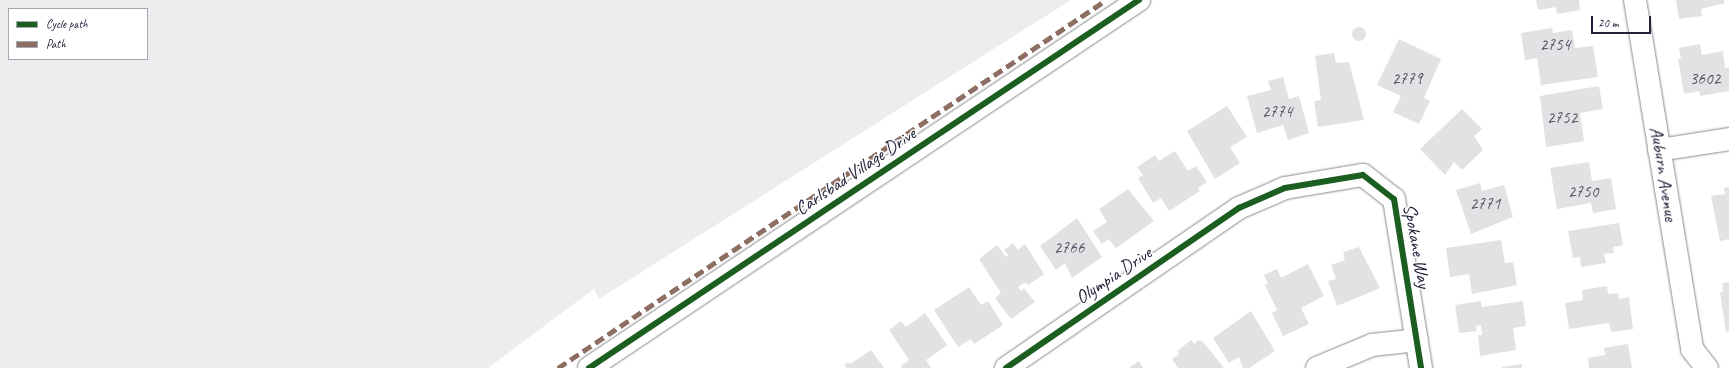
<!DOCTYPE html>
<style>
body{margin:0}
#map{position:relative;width:1729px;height:368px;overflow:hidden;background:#fff;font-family:Caveat,sans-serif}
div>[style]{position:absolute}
.green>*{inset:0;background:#ededef}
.building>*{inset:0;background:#e2e2e4}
.round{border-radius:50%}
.roads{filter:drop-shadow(0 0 1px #8a8a8f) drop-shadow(0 0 1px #8a8a8f)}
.street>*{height:22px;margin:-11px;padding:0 11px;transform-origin:11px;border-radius:11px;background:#fff}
.primary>*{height:22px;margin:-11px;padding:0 11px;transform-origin:11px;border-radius:11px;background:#fff}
.quiet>*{height:5px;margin-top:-2.5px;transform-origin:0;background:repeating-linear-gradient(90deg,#8d6e63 0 10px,transparent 0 15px)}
.cycleway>*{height:6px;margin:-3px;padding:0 3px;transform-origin:3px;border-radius:3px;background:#1b5e20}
span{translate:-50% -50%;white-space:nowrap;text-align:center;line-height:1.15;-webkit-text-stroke:3px #fff;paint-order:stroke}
.number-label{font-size:17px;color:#525265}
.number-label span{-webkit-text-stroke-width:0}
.street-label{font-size:19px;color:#22223b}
.legend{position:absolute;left:8px;top:8px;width:140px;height:52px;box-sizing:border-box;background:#fff;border:1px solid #a7a7b1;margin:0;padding:5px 7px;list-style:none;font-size:12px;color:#22223b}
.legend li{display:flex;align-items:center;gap:8px;height:20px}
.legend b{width:20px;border:1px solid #a7a7b1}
.scale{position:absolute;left:1591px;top:16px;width:60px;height:18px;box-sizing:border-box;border:2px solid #22223b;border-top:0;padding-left:5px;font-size:12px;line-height:14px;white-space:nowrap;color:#22223b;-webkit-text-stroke:3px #fff;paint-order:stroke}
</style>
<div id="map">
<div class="green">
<div style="clip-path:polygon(evenodd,0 0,1071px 0,599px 299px,594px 289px,488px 368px,0 368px,0 0,9px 9px,147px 9px,147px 59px,9px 59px,9px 9px)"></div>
</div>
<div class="building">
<div style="clip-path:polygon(1536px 0,1579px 0,1580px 10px,1557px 14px,1556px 7px,1538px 10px)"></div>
<div style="clip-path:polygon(1676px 0,1724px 0,1725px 3px,1701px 9px,1702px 16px,1679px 19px)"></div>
<div class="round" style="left:1352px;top:27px;width:14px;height:14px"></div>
<div style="clip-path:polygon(1552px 28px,1553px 33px,1572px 30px,1575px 48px,1593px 46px,1598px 77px,1541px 85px,1537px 58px,1525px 60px,1521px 33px)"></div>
<div style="clip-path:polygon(1399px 39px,1441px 59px,1424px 98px,1430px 101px,1419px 124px,1393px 112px,1401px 96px,1377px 85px)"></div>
<div style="clip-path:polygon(1700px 44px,1702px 55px,1723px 51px,1725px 68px,1729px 67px,1729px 91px,1700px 96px,1699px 91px,1684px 94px,1678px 59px,1681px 59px,1679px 48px)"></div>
<div style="clip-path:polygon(1334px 53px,1336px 63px,1349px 62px,1364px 120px,1318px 127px,1314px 101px,1321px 100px,1315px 56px)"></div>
<div style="clip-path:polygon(1283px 77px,1289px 99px,1299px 96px,1309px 133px,1288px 140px,1283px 125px,1257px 133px,1247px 96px,1271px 90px,1268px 81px)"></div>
<div style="clip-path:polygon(1599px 86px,1603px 109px,1580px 113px,1584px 141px,1546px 147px,1540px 96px)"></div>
<div style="clip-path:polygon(1227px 106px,1247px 137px,1230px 147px,1240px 163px,1215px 179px,1187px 131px)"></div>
<div style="clip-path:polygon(1462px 109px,1482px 129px,1474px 136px,1483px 150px,1462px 170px,1454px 162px,1445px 175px,1420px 149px)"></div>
<div style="clip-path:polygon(1175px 151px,1188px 171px,1196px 166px,1207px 182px,1198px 188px,1200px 191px,1169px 211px,1161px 198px,1153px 203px,1138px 178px,1143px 175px,1137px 167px,1155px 155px,1159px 161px)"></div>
<div style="clip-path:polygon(1589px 162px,1592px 181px,1611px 178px,1616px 209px,1593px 213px,1591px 203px,1557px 209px,1550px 168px)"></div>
<div style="clip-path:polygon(1480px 183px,1482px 191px,1504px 185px,1513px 217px,1471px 234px,1456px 190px)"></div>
<div style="clip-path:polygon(1729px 187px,1729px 239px,1720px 241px,1711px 196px,1725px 194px,1724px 188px)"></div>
<div style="clip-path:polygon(1128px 189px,1154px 221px,1116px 248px,1109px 239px,1102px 244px,1093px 231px,1107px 222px,1099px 209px)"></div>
<div style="clip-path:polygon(1077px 218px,1102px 257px,1072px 278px,1065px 263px,1056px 270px,1040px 246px)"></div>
<div style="clip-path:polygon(1619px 223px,1623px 245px,1613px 247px,1614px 253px,1604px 254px,1606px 263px,1581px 267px,1580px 257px,1573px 258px,1568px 231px)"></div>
<div style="clip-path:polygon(1501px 240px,1505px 263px,1513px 262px,1517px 285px,1472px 294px,1469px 274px,1450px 277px,1446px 248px)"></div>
<div style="clip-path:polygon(1013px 243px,1018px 250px,1025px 244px,1044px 274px,1028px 285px,1026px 282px,1018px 287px,1021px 291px,1024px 288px,1035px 302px,1011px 319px,995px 298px,1001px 293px,979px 259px,997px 245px,1006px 257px,1008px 255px,1004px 250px)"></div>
<div style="clip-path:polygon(1359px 247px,1380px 288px,1337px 306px,1328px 281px,1336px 279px,1331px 265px,1345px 260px,1343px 252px)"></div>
<div style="clip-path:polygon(1308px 264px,1324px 296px,1301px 308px,1309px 324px,1283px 336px,1272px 313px,1277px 310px,1265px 285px,1268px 284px,1264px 275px,1277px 269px,1281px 278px)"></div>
<div style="clip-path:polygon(1729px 282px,1729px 331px,1726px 332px,1720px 292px,1723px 292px,1722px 283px)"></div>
<div style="clip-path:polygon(1607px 286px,1608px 294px,1618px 293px,1619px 299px,1629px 297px,1633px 329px,1611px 332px,1609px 323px,1569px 329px,1565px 303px,1583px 300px,1582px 290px)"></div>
<div style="clip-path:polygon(969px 287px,981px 305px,988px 301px,1003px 325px,974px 344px,971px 339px,958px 347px,934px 310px)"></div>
<div style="clip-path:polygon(1481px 301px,1482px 307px,1523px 301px,1526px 326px,1513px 328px,1516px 350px,1480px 356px,1478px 335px,1482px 335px,1481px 325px,1476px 326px,1477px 331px,1459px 333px,1455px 305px)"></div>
<div style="clip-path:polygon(1251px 311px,1275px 351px,1249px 368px,1243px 368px,1239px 357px,1229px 363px,1213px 338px)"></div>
<div style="clip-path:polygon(925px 313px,947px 345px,926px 360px,931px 368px,902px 368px,901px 366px,909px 360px,889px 330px,901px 321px,906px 327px)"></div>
<div style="clip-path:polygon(1191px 340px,1194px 344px,1199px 340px,1204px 343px,1224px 368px,1178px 368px,1172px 359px,1179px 354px,1177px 351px)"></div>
<div style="clip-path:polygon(1628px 344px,1632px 368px,1589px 368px,1588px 358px,1605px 355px,1604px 348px)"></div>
<div style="clip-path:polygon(871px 350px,884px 368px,847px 368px,844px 365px,848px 362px,850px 364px)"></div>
<div style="clip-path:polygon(1139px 361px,1143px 368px,1129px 368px)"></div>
<div style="clip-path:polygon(1522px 364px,1522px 368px,1502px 368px,1502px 367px)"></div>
</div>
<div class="roads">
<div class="street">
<div style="left:1635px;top:0;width:354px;rotate:80.7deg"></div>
<div style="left:1692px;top:349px;width:24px;rotate:52deg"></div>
<div style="left:1659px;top:150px;width:71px;rotate:-8.9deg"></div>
<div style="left:1006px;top:368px;width:283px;rotate:-34.5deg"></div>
<div style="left:1239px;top:208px;width:50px;rotate:-23.5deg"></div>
<div style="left:1285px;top:188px;width:79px;rotate:-9.5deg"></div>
<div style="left:1363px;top:175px;width:39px;rotate:38deg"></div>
<div style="left:1394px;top:199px;width:171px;rotate:80.9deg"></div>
<div style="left:1317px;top:368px;width:60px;rotate:-22.7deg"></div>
<div style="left:1372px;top:345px;width:45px;rotate:-6.3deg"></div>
</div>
<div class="primary">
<div style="left:589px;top:368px;width:662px;rotate:-33.79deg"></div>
</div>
</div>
<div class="quiet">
<div style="left:558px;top:368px;width:660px;rotate:-33.88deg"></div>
</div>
<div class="cycleway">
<div style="left:589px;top:368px;width:662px;rotate:-33.79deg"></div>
<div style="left:1006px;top:368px;width:283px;rotate:-34.5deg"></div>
<div style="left:1239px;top:208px;width:50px;rotate:-23.5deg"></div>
<div style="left:1285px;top:188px;width:79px;rotate:-9.5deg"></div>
<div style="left:1363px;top:175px;width:39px;rotate:38deg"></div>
<div style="left:1394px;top:199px;width:171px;rotate:80.9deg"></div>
</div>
<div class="number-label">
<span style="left:1555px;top:45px">2754</span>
<span style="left:1407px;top:79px">2779</span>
<span style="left:1705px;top:79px">3602</span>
<span style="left:1277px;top:112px">2774</span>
<span style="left:1562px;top:118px">2752</span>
<span style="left:1583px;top:192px">2750</span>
<span style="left:1485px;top:204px">2771</span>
<span style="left:1069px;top:248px">2766</span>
</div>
<div class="street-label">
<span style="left:856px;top:172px;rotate:-34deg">Carlsbad Village Drive</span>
<span style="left:1663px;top:174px;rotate:81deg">Auburn Avenue</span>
<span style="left:1416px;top:246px;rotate:80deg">Spokane Way</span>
<span style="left:1114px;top:276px;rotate:-34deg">Olympia Drive</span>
</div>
<ul class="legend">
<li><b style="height:5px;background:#1b5e20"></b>Cycle path</li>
<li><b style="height:5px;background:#8d6e63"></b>Path</li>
</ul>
<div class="scale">20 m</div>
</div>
